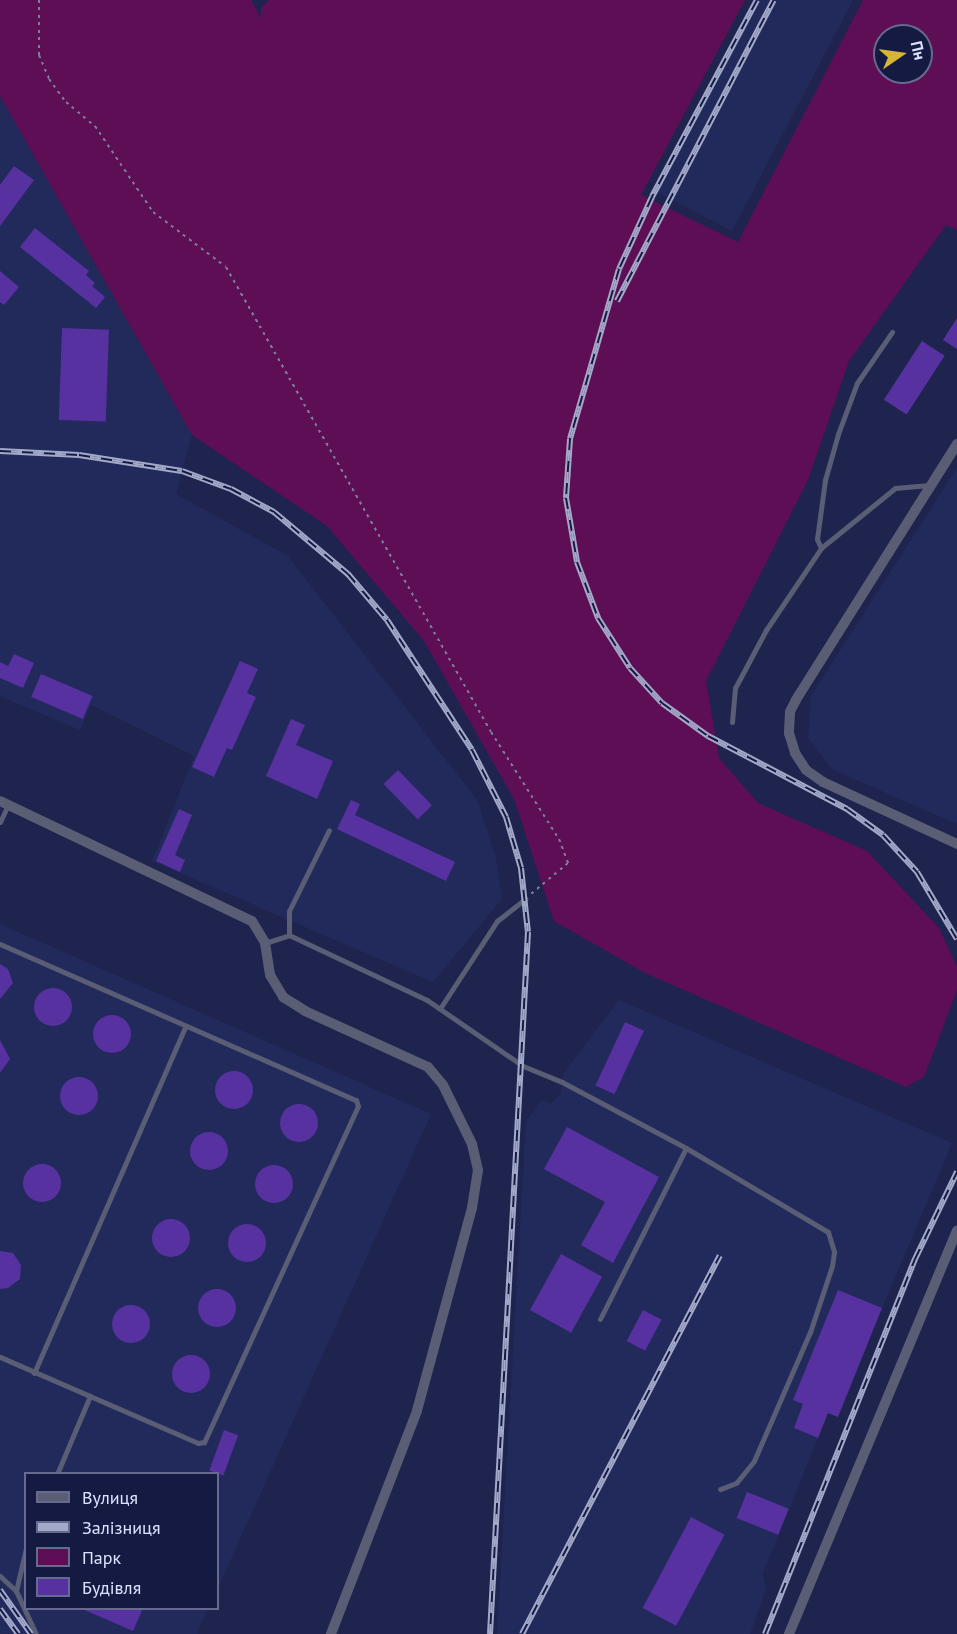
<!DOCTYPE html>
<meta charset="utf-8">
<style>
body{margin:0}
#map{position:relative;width:957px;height:1634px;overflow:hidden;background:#1e244e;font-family:"PT Sans",sans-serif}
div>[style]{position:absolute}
.built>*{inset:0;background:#222a5b}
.green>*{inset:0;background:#5d0e54}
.building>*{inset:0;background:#5731a0;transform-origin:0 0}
.round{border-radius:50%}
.path>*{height:2px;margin-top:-1px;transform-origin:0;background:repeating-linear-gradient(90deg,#797fa2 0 3px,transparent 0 7.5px)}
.service>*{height:5px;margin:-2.5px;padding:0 2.5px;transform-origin:2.5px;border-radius:2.5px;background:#595e74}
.minor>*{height:10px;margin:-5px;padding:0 5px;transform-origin:5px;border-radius:5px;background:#595e74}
.rail>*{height:6px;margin-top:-3px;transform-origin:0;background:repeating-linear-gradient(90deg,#151a43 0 11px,#a2a9c9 0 22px);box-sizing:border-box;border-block:2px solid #a2a9c9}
span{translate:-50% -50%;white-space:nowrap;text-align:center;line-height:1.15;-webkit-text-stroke:6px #151a43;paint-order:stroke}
.legend{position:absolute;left:24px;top:1472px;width:195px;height:138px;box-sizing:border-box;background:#151a43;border:2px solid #656a8e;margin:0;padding:8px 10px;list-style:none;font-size:18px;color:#dce3ff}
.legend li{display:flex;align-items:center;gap:12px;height:30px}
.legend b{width:30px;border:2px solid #656a8e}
.north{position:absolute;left:873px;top:24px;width:60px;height:60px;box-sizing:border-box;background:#151a43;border:2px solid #656a8e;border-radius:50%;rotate:77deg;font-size:16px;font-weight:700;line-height:24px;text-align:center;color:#dce3ff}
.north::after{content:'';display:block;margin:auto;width:21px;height:27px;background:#d6b534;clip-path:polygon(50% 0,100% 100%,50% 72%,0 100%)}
</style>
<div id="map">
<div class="built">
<div style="clip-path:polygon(753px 0,853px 0,732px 231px,653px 190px)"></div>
<div style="clip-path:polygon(0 96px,192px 435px,176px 494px,288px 556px,477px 800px,496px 858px,502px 899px,433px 982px,152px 861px,194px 756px,91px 705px,80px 730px,0 696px)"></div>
<div style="clip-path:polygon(957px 468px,957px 824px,833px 770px,808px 738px,811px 696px)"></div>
<div style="clip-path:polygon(0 924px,431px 1114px,218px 1588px,218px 1474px,26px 1474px,26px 1608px,208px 1609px,197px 1634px,0 1634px)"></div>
<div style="clip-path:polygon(619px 1000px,952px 1143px,882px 1308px,828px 1413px,763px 1573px,766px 1589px,750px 1634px,497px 1634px,526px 1121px,542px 1100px,551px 1104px,560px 1095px,563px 1074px)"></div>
</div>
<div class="green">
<div style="clip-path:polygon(evenodd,0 0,251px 0,261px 18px,261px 8px,269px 0,745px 0,641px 195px,738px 242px,863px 0,957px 0,957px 230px,946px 225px,849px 361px,808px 480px,706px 681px,719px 758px,758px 803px,867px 851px,939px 928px,957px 967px,957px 990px,924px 1077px,906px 1087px,645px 973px,554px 921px,514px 799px,424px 641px,327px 526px,192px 435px,0 96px,0 0,885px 36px,921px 36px,921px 72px,885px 72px,885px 36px)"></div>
</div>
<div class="building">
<div style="clip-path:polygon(14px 166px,34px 180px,0 226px,0 185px)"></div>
<div style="clip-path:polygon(35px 228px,89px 271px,86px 275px,95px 283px,92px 286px,105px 297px,96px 308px,20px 247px)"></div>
<div style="clip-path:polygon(0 271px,19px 287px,4px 305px,0 302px)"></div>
<div style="clip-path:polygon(957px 318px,957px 349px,943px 340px)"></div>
<div style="left:62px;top:328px;width:47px;height:92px;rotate:2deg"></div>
<div style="left:922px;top:341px;width:27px;height:70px;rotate:33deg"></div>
<div style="clip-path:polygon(14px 654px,34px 663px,23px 688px,0 678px,0 662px,8px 666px)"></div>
<div style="clip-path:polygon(240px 661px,258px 669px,247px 693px,256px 697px,232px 750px,227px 748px,214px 777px,192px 767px)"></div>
<div style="left:41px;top:674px;width:56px;height:25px;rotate:23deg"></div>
<div style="clip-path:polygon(291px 719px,305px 725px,296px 745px,333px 761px,317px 799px,266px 776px)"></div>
<div style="left:398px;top:770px;width:49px;height:20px;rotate:46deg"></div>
<div style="clip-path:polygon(351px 800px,360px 804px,355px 815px,455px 862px,446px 881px,337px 829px)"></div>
<div style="clip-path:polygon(179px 809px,192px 815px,175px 855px,185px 860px,180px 872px,156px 861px)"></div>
<div style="clip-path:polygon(0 964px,8px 969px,13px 983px,0 999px)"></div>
<div class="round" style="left:34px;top:988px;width:38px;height:38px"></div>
<div class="round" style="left:93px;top:1015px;width:38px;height:38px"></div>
<div style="left:625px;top:1022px;width:21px;height:70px;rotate:25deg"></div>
<div style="clip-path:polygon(0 1040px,10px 1059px,0 1073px)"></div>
<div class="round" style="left:215px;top:1071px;width:38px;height:38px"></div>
<div class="round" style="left:60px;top:1077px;width:38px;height:38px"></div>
<div class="round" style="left:280px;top:1104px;width:38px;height:38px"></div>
<div style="clip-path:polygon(567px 1127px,659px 1177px,613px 1263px,581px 1245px,605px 1202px,544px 1169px)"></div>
<div class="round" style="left:190px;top:1132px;width:38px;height:38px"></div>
<div class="round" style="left:23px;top:1164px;width:38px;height:38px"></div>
<div class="round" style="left:255px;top:1165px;width:38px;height:38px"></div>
<div class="round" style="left:152px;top:1219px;width:38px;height:38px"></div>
<div class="round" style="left:228px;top:1224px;width:38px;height:38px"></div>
<div style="clip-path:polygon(0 1251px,13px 1253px,21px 1265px,20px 1279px,8px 1288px,0 1289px)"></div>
<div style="left:561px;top:1254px;width:47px;height:64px;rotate:29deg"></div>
<div class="round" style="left:198px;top:1289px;width:38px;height:38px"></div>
<div style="clip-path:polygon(838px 1290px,882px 1308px,838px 1417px,828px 1413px,818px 1438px,794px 1428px,803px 1404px,793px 1400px)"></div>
<div class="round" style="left:112px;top:1305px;width:38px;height:38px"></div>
<div style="left:643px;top:1310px;width:21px;height:35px;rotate:28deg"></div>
<div class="round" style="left:172px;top:1355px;width:38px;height:38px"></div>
<div style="left:224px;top:1430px;width:15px;height:43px;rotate:20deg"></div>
<div style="left:747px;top:1492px;width:45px;height:28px;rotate:22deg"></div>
<div style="left:691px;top:1517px;width:38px;height:103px;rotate:28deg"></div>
<div style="clip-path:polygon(80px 1608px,143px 1608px,133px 1631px)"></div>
</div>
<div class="path">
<div style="left:39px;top:0;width:55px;rotate:90deg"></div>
<div style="left:39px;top:55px;width:26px;rotate:67deg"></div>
<div style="left:49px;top:79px;width:29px;rotate:54deg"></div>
<div style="left:66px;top:102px;width:38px;rotate:40deg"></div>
<div style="left:95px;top:126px;width:104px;rotate:56deg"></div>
<div style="left:153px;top:212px;width:91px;rotate:37deg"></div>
<div style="left:226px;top:267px;width:535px;rotate:60.32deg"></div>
<div style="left:491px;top:732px;width:127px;rotate:57.6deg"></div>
<div style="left:559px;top:839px;width:26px;rotate:69deg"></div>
<div style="left:568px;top:863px;width:48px;rotate:140deg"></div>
</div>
<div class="service">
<div style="left:821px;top:548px;width:10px;rotate:-114deg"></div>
<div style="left:817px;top:539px;width:60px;rotate:-82.3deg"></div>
<div style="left:825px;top:480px;width:48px;rotate:-74.2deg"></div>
<div style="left:838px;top:434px;width:54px;rotate:-69.6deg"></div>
<div style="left:857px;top:383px;width:62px;rotate:-55.5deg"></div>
<div style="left:732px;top:722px;width:34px;rotate:-85deg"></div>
<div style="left:735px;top:688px;width:66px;rotate:-61.9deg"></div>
<div style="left:766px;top:630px;width:99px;rotate:-56.1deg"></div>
<div style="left:821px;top:548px;width:95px;rotate:-39deg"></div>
<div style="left:895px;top:488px;width:34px;rotate:-5deg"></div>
<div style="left:0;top:822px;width:19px;rotate:-65deg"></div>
<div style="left:289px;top:935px;width:24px;rotate:-90deg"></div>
<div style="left:289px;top:911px;width:90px;rotate:-63.7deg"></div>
<div style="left:265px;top:943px;width:25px;rotate:-18deg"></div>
<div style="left:289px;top:935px;width:153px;rotate:25.2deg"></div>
<div style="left:427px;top:1000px;width:116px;rotate:34.5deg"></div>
<div style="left:523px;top:1066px;width:42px;rotate:22.3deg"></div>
<div style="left:562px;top:1082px;width:140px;rotate:28deg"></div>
<div style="left:686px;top:1148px;width:165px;rotate:30.6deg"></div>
<div style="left:828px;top:1232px;width:21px;rotate:73deg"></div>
<div style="left:834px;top:1252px;width:14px;rotate:98deg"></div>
<div style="left:832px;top:1266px;width:70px;rotate:108.4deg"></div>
<div style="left:810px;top:1332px;width:141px;rotate:113.5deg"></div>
<div style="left:754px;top:1461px;width:28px;rotate:129deg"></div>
<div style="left:736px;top:1483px;width:17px;rotate:159deg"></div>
<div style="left:0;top:944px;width:389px;rotate:23.7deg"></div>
<div style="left:356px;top:1100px;width:6px;rotate:72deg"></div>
<div style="left:358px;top:1106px;width:370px;rotate:114.6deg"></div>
<div style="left:204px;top:1442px;width:6px;rotate:171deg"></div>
<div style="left:198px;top:1443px;width:216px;rotate:-156.5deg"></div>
<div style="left:441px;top:1007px;width:103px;rotate:-56.9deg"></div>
<div style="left:497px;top:921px;width:36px;rotate:-38deg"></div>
<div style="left:600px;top:1319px;width:191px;rotate:-63.3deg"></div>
<div style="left:34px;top:1373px;width:377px;rotate:-66.4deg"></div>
<div style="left:57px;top:1474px;width:85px;rotate:-67.1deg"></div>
<div style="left:0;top:1576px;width:22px;rotate:43deg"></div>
<div style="left:16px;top:1591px;width:47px;rotate:65.1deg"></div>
<div style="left:16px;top:1591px;width:44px;rotate:-76.9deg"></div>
</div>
<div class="minor">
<div style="left:957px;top:444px;width:302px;rotate:122.2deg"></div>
<div style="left:796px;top:700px;width:13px;rotate:117deg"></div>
<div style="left:790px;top:712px;width:21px;rotate:93deg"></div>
<div style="left:789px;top:733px;width:21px;rotate:73deg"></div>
<div style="left:795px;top:753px;width:20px;rotate:57deg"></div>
<div style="left:806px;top:770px;width:21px;rotate:35deg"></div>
<div style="left:823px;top:782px;width:148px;rotate:24.8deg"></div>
<div style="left:0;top:801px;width:279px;rotate:25.5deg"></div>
<div style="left:252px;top:921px;width:26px;rotate:59deg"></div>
<div style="left:265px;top:943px;width:32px;rotate:81deg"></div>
<div style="left:270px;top:975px;width:26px;rotate:59deg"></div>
<div style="left:283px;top:997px;width:26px;rotate:32deg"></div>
<div style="left:305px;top:1011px;width:135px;rotate:24.5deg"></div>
<div style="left:428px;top:1067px;width:23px;rotate:50deg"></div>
<div style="left:443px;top:1085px;width:66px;rotate:63.8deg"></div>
<div style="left:472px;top:1144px;width:27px;rotate:77deg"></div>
<div style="left:478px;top:1170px;width:38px;rotate:99deg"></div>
<div style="left:472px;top:1208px;width:210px;rotate:105.2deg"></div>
<div style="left:417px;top:1411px;width:239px;rotate:111.1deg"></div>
<div style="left:789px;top:1634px;width:437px;rotate:-67.4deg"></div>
</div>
<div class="rail">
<div style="left:757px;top:0;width:223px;rotate:118.1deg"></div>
<div style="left:652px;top:197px;width:79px;rotate:114.6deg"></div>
<div style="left:619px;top:269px;width:177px;rotate:106.1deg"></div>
<div style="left:570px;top:439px;width:59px;rotate:93.9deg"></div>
<div style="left:566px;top:498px;width:65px;rotate:80.2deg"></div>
<div style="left:577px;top:562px;width:60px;rotate:69.4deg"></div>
<div style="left:598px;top:618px;width:59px;rotate:57.4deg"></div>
<div style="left:630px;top:668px;width:47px;rotate:47.6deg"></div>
<div style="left:662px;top:703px;width:57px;rotate:35.7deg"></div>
<div style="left:708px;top:736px;width:157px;rotate:27.7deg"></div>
<div style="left:847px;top:809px;width:44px;rotate:35.8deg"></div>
<div style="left:883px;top:835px;width:50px;rotate:47.4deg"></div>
<div style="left:917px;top:872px;width:78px;rotate:59.2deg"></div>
<div style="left:617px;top:301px;width:339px;rotate:-62.5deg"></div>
<div style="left:0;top:451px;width:79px;rotate:2.9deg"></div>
<div style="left:79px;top:455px;width:104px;rotate:8.8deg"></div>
<div style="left:182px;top:471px;width:52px;rotate:20.2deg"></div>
<div style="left:231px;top:489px;width:49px;rotate:28.1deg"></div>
<div style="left:274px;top:512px;width:97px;rotate:40deg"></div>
<div style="left:348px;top:574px;width:60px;rotate:49.7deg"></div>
<div style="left:387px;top:620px;width:155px;rotate:56.8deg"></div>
<div style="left:472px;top:750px;width:75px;rotate:63.1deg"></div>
<div style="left:506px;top:817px;width:53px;rotate:73.6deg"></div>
<div style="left:521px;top:868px;width:64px;rotate:83.8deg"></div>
<div style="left:528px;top:932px;width:703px;rotate:93.1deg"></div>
<div style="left:0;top:1590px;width:54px;rotate:54.8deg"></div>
<div style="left:0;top:1609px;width:31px;rotate:54deg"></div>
<div style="left:522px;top:1634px;width:427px;rotate:-62.4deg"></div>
<div style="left:765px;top:1634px;width:404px;rotate:-68.2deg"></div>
<div style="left:915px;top:1259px;width:97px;rotate:-64.2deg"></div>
</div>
<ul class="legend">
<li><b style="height:8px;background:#595e74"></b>Вулиця</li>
<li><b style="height:8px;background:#a2a9c9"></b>Залізниця</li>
<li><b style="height:16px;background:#5d0e54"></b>Парк</li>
<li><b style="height:16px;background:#5731a0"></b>Будівля</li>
</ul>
<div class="north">Пн</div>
</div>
